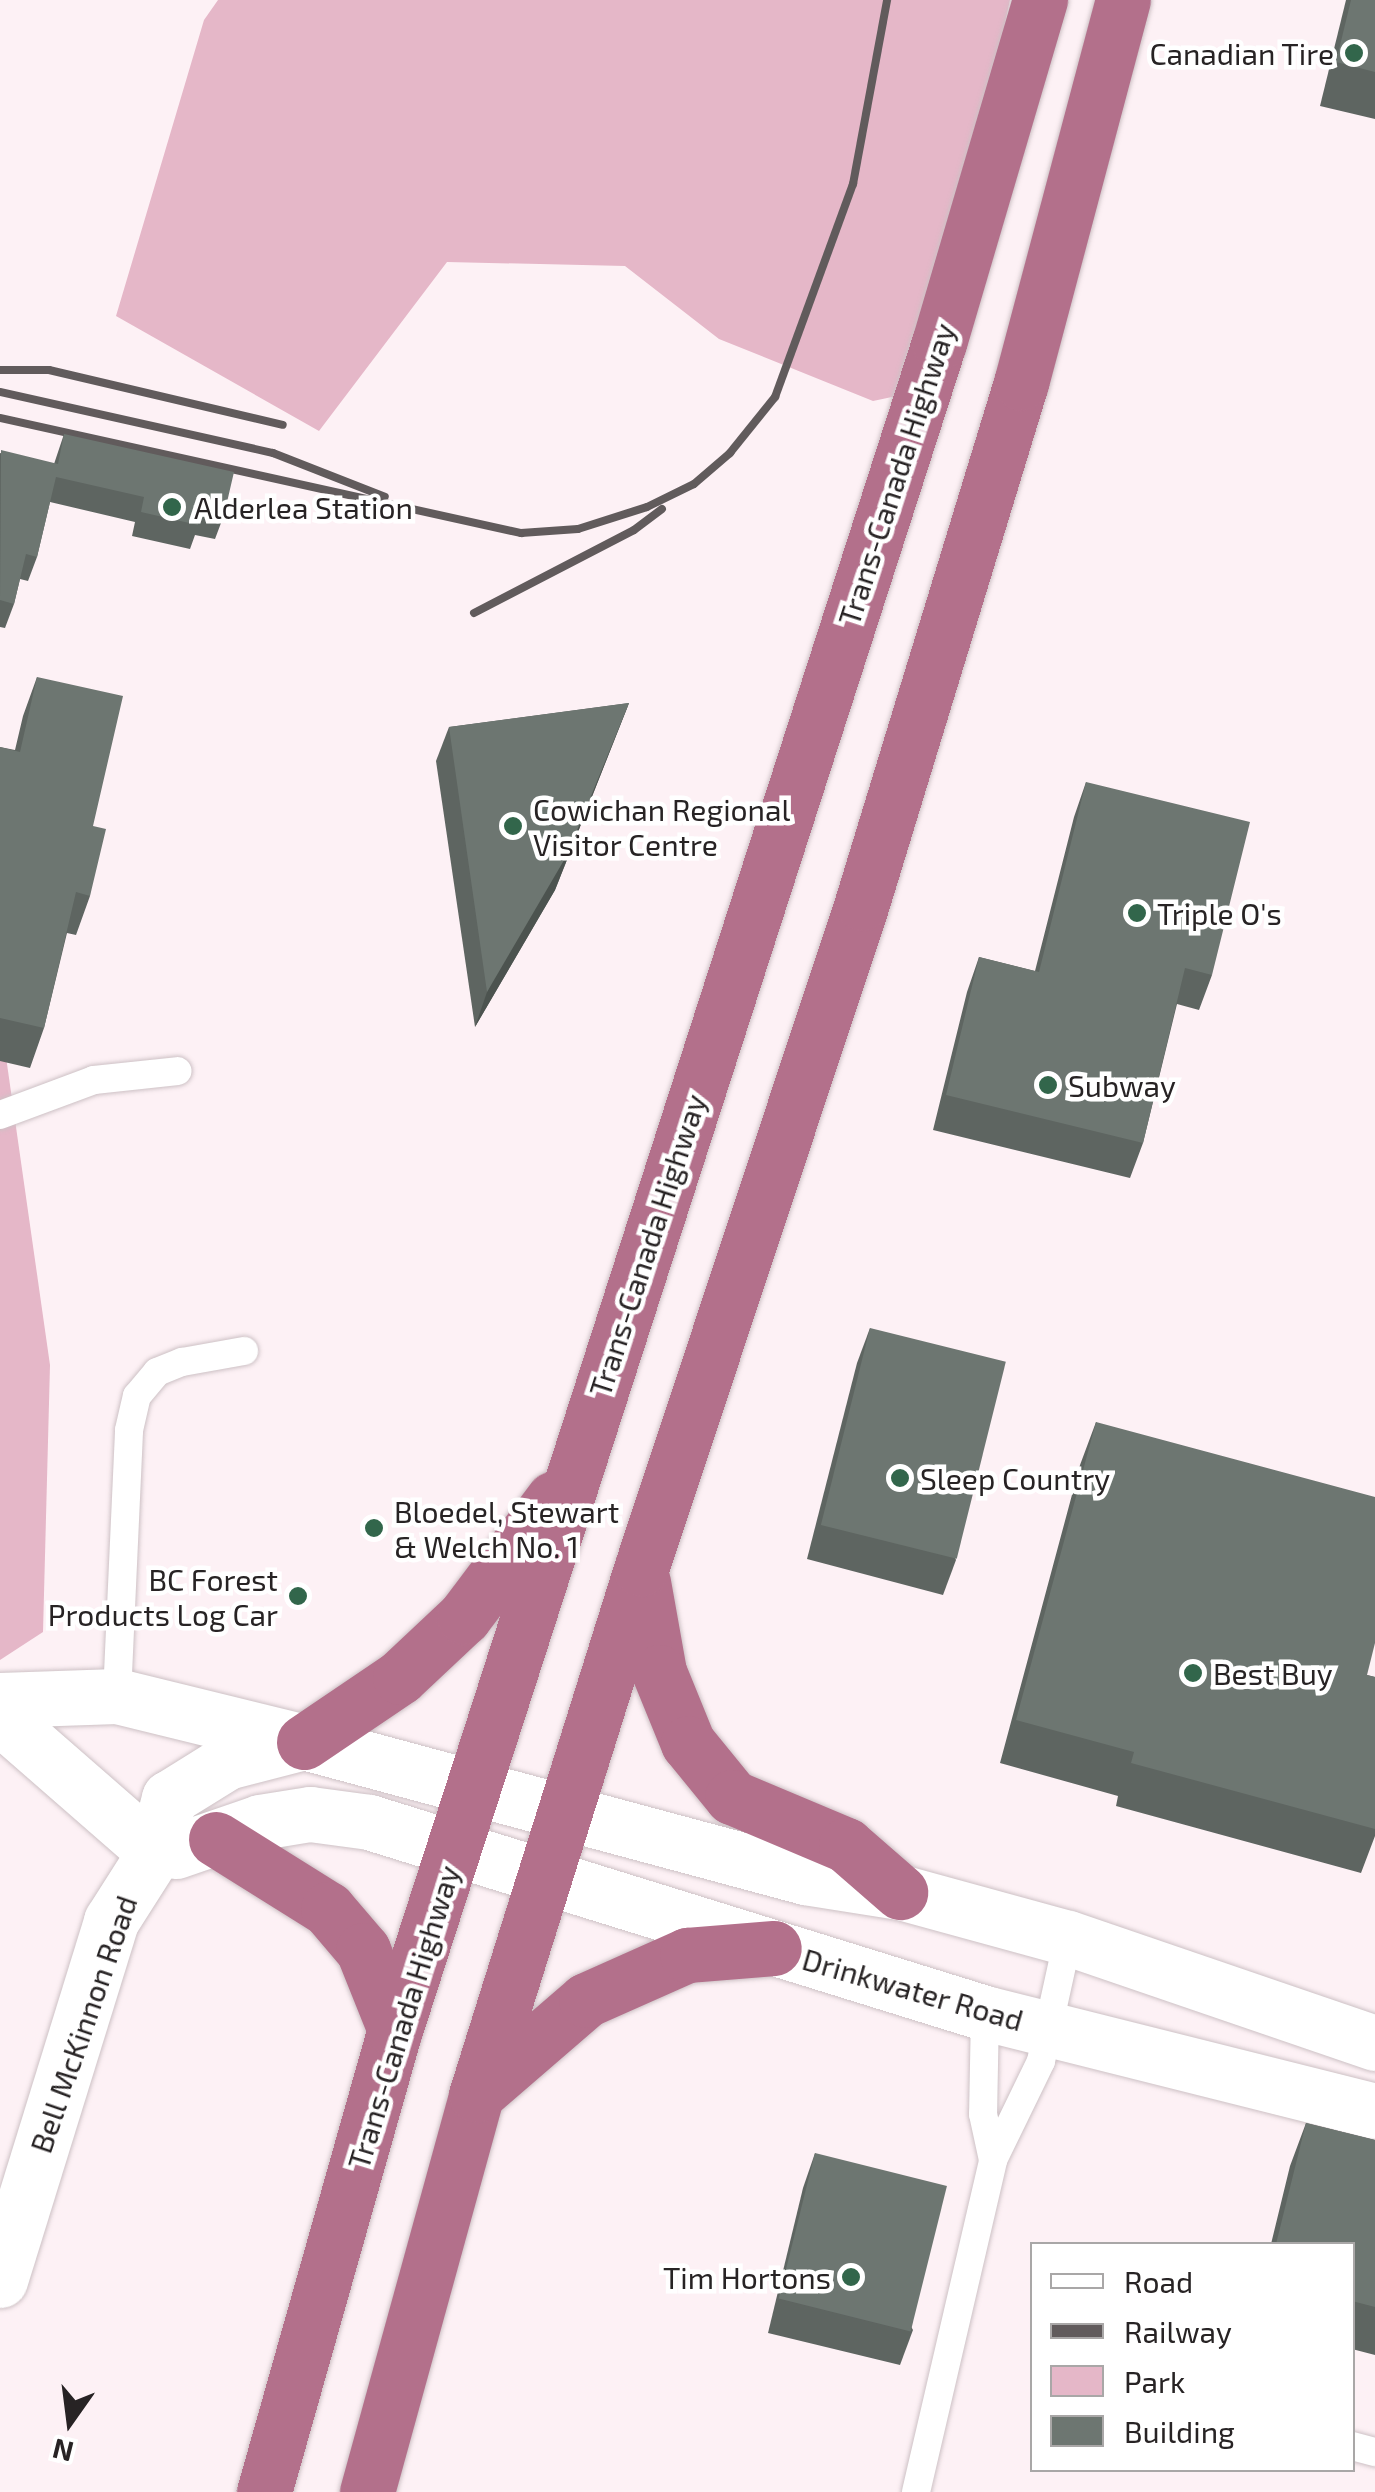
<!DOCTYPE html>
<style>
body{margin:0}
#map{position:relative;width:1375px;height:2492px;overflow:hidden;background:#fdf1f5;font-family:"Exo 2",sans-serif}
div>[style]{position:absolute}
.green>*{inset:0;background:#e5b7c8}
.roads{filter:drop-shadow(0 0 2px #cdc1c5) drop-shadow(0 0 2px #cdc1c5)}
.lane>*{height:28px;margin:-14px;padding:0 14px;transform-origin:14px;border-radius:14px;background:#fff}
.street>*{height:55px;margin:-27.5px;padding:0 27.5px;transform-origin:27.5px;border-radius:27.5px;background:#fff}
.secondary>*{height:55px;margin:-27.5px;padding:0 27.5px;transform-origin:27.5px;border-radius:27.5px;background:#fff}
.highway>*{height:55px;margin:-27.5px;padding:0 27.5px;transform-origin:27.5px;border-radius:27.5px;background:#b3708b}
.rail>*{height:8px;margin:-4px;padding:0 4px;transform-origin:4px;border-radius:4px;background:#615b5c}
.wall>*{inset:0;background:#5e6561}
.shaded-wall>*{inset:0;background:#4c534f}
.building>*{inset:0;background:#6d7671;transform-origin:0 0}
.dots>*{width:28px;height:28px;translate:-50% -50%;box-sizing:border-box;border:5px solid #fff;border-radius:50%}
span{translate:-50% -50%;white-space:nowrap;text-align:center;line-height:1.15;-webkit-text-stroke:9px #fff;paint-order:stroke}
.poi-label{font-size:30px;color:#272324}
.right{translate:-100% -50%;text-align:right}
.left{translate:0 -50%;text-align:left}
.street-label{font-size:30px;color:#272324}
.legend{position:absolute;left:1030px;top:2242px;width:325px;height:230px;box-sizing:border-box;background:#fff;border:2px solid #a9a7a7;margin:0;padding:12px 18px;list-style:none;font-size:30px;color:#272324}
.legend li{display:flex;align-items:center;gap:20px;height:50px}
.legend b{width:50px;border:2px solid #a9a7a7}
.north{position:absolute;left:20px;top:2372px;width:100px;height:100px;-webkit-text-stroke:8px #fff;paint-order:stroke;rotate:194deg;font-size:28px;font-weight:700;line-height:40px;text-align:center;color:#272324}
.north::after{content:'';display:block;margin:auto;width:35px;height:45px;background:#272324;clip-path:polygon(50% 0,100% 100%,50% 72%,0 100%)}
</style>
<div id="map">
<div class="green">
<div style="clip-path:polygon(218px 0,1010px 0,925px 390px,873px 401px,719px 339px,625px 266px,447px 262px,319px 431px,116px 316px,204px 20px)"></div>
<div style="clip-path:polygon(0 1015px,50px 1365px,43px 1632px,0 1660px)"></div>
</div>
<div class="roads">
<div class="lane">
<div style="left:0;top:1115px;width:100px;rotate:-20.4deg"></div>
<div style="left:94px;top:1080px;width:84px;rotate:-6.1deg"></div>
<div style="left:117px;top:1696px;width:266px;rotate:-87.4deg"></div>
<div style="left:129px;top:1430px;width:35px;rotate:-77deg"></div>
<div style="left:137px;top:1396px;width:31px;rotate:-50deg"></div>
<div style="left:157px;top:1372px;width:27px;rotate:-22deg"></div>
<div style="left:182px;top:1362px;width:63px;rotate:-10.1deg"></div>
<div style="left:985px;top:2013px;width:101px;rotate:91.1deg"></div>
<div style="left:983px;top:2114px;width:47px;rotate:77.7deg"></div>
<div style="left:1352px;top:2446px;width:24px;rotate:15deg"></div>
<div style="left:916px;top:2492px;width:341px;rotate:-76.9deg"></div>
<div style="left:993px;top:2160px;width:110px;rotate:-64.1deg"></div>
<div style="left:1041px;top:2061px;width:126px;rotate:-77.6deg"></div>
</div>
<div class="street">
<div style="left:0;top:1700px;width:117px;rotate:-2deg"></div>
<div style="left:117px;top:1696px;width:193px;rotate:13.8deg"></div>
<div style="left:0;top:1717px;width:206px;rotate:41.1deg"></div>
</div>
<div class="secondary">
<div style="left:176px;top:1851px;width:89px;rotate:-19deg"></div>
<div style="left:260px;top:1822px;width:51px;rotate:-9.1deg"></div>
<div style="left:310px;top:1814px;width:60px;rotate:7.7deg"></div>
<div style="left:369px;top:1822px;width:645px;rotate:17.23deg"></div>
<div style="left:985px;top:2013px;width:402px;rotate:14.1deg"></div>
<div style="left:0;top:2280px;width:376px;rotate:-72.8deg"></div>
<div style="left:111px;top:1921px;width:82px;rotate:-57.5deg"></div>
<div style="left:155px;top:1852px;width:56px;rotate:-75.5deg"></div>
<div style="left:169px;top:1798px;width:68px;rotate:-31.8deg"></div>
<div style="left:227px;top:1762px;width:80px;rotate:-14.6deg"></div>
<div style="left:304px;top:1742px;width:519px;rotate:15.08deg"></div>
<div style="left:805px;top:1877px;width:96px;rotate:9deg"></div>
<div style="left:900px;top:1892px;width:174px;rotate:15.3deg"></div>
<div style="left:1068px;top:1938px;width:324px;rotate:18.9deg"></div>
</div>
<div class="highway">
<div style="left:643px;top:1582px;width:91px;rotate:79.9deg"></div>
<div style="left:659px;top:1672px;width:77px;rotate:67.8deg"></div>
<div style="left:688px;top:1743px;width:70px;rotate:50.8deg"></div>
<div style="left:732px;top:1797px;width:124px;rotate:22.8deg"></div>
<div style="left:846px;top:1845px;width:72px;rotate:41deg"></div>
<div style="left:304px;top:1742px;width:116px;rotate:-34.1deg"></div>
<div style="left:400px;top:1677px;width:88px;rotate:-43.2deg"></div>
<div style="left:464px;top:1617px;width:148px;rotate:-53deg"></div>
<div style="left:216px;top:1839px;width:132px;rotate:32deg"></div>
<div style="left:328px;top:1909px;width:54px;rotate:49.5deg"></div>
<div style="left:363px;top:1950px;width:86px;rotate:68.2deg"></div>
<div style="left:476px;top:2095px;width:145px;rotate:-40.8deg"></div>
<div style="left:586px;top:2000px;width:111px;rotate:-24deg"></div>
<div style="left:687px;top:1955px;width:87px;rotate:-4.6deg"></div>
<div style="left:264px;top:2492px;width:480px;rotate:-74.2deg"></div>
<div style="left:395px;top:2030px;width:1773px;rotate:-72.13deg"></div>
<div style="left:939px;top:343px;width:358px;rotate:-73.6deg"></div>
<div style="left:367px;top:2492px;width:412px;rotate:-74.6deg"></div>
<div style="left:476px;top:2095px;width:551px;rotate:-72.58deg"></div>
<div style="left:641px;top:1569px;width:702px;rotate:-71.64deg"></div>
<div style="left:862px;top:903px;width:544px;rotate:-73deg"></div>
<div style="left:1021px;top:383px;width:396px;rotate:-75.1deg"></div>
</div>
</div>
<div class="rail">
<div style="left:0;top:370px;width:49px"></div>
<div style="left:49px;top:370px;width:240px;rotate:13.2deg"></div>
<div style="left:0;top:392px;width:280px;rotate:12.6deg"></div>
<div style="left:273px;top:453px;width:120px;rotate:21.4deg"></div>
<div style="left:0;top:418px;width:534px;rotate:12.45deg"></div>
<div style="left:521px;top:533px;width:57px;rotate:-4deg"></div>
<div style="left:578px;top:529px;width:72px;rotate:-17.7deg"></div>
<div style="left:647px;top:507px;width:52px;rotate:-26.1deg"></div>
<div style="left:694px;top:484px;width:48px;rotate:-40.7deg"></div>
<div style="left:730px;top:453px;width:72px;rotate:-51.2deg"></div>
<div style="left:775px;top:397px;width:227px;rotate:-69.9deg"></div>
<div style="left:853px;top:184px;width:187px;rotate:-79.5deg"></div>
<div style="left:474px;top:613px;width:180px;rotate:-27.4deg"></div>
<div style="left:634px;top:530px;width:35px;rotate:-37deg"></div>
</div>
<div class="wall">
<div style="clip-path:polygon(1346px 0,1375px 0,1375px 119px,1320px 106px)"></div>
<div style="clip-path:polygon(64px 434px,224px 515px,215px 539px,195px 535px,190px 549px,132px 536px,135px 522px,50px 502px,37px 557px,28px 581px,20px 579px,14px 604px,5px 628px,0 627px,0 453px,54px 464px)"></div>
<div style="clip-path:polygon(37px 677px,93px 826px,90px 896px,76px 935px,67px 933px,44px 1028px,30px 1068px,0 1061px,0 747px,15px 750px,23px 716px)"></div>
<div style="clip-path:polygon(629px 703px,555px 890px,475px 1027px,436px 761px,449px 727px)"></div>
<div style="clip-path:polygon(1086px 782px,1212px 975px,1199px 1010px,1177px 1004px,1143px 1143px,1130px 1178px,933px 1130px,967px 992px,979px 957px,1035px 971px,1074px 817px)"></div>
<div style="clip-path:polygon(870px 1328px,956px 1560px,943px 1595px,807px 1559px,857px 1363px)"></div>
<div style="clip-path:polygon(1096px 1422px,1367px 1675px,1375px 1677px,1375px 1836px,1361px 1873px,1116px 1806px,1118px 1796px,1000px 1763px,1080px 1465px)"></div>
<div style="clip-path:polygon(1306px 2123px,1375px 2140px,1375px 2355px,1352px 2349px,1352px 2244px,1271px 2244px,1290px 2166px)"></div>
<div style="clip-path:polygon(815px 2153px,913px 2330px,900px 2365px,768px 2333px,803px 2188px)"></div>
</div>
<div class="shaded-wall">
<div style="clip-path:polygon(629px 703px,555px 890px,475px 1027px,487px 992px)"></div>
</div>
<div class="building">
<div style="clip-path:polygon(1351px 0,1375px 0,1375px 72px,1336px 62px)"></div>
<div style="clip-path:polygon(64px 434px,234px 472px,224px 515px,202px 510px,198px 525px,141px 512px,144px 497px,56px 477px,37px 557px,26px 554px,14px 604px,0 600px,1px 450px,58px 464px)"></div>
<div style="clip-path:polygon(37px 677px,123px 696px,93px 826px,106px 829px,90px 896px,76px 892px,44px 1028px,0 1018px,0 747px,20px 752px)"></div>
<div style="clip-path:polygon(629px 703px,567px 855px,487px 992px,449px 727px)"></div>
<div style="clip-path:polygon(1086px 782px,1250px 822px,1212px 975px,1185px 968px,1143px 1143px,946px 1095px,979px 957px,1039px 972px)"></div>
<div style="left:870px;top:1328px;width:140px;height:203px;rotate:14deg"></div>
<div style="clip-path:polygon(1096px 1422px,1375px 1497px,1375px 1643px,1367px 1675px,1375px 1677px,1375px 1829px,1131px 1763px,1134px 1752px,1016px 1720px)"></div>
<div style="clip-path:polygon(1306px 2123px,1375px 2140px,1375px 2307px,1352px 2301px,1352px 2244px,1276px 2244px)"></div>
<div style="left:815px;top:2153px;width:136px;height:150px;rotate:14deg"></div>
</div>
<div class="dots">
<div style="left:1354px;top:53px;background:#32664b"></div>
<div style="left:172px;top:507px;background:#32664b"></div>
<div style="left:513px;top:826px;background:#32664b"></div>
<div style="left:1137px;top:913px;background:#32664b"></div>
<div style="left:1048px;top:1085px;background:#32664b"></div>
<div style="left:900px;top:1478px;background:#32664b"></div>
<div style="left:374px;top:1528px;background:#32664b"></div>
<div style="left:298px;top:1596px;background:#32664b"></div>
<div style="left:1193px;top:1673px;background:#32664b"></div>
<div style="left:851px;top:2277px;background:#32664b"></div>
</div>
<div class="poi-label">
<span class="right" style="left:1334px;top:53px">Canadian Tire</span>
<span class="left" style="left:194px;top:507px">Alderlea Station</span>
<span class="left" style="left:533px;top:826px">Cowichan Regional<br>Visitor Centre</span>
<span class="left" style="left:1157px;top:913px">Triple O's</span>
<span class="left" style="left:1068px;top:1085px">Subway</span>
<span class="left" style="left:920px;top:1478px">Sleep Country</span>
<span class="left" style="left:394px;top:1528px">Bloedel, Stewart<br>&amp; Welch No. 1</span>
<span class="right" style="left:278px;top:1596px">BC Forest<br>Products Log Car</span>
<span class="left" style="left:1213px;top:1673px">Best Buy</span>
<span class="right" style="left:831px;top:2277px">Tim Hortons</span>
</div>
<div class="street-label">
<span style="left:896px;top:474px;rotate:-72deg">Trans-Canada Highway</span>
<span style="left:647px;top:1245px;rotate:-72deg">Trans-Canada Highway</span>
<span style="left:913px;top:1989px;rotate:16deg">Drinkwater Road</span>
<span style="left:403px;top:2017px;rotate:-73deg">Trans-Canada Highway</span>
<span style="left:83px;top:2024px;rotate:-71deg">Bell McKinnon Road</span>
</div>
<ul class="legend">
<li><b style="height:12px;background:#fff"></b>Road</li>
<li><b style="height:12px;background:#615b5c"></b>Railway</li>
<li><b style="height:28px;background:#e5b7c8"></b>Park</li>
<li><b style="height:28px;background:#6d7671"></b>Building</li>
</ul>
<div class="north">N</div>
</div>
